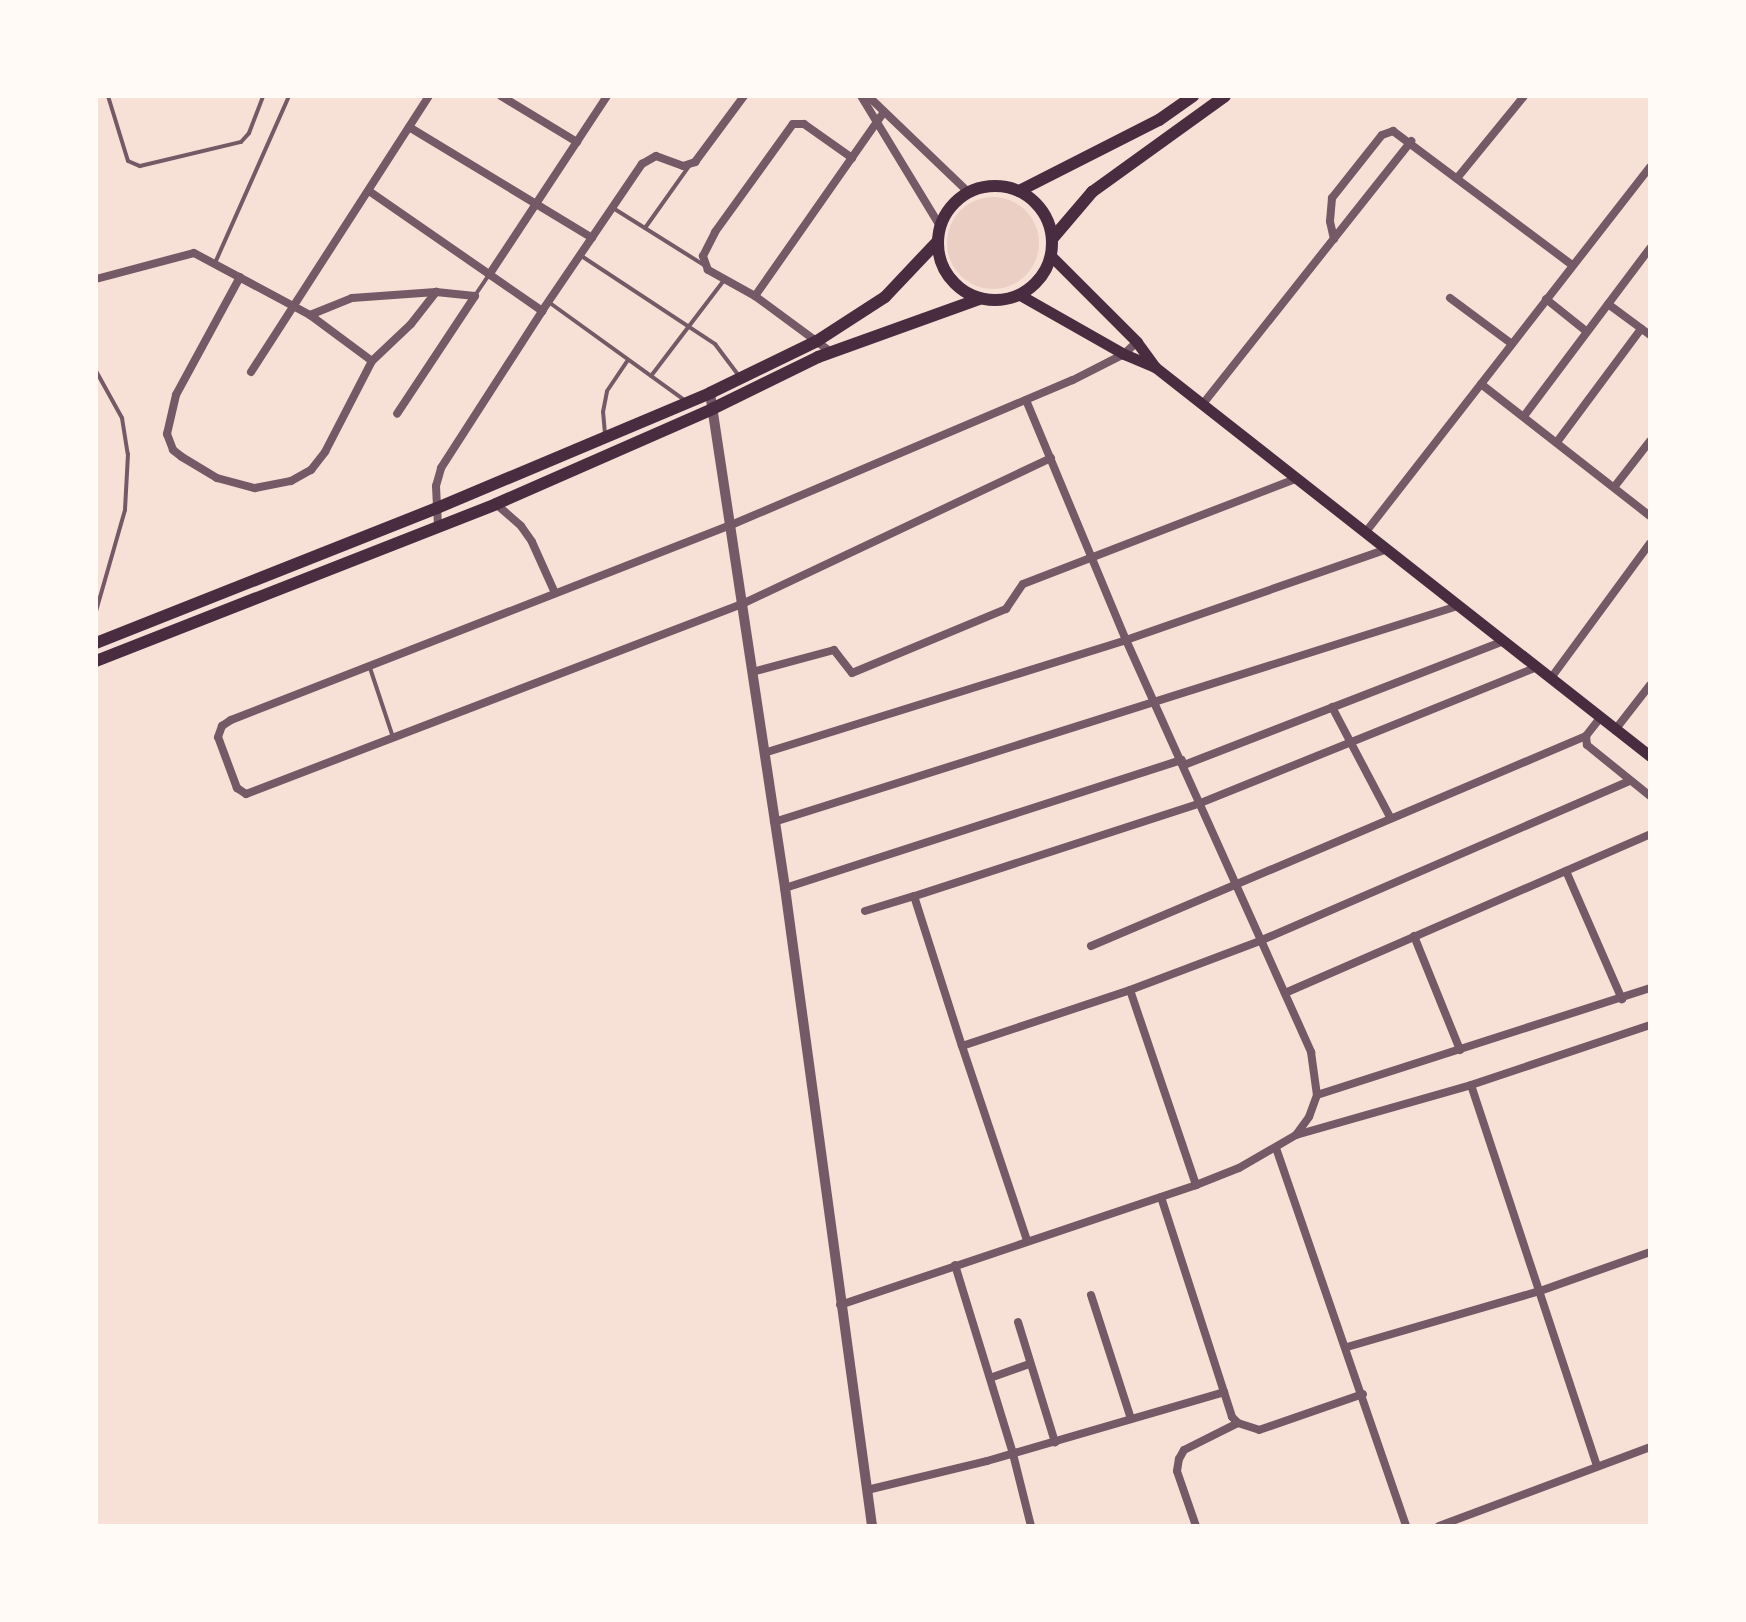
<!DOCTYPE html>
<style>
body{margin:0}
#map{position:relative;width:1746px;height:1622px;overflow:hidden;background:#f7e1d7;font-family:Karla,sans-serif}
div>[style]{position:absolute}
.green>*{inset:0;background:#ebcfc5}
.round{border-radius:50%}
.service>*{height:4px;margin:-2px;padding:0 2px;transform-origin:2px;border-radius:2px;background:#755966}
.minor>*{height:8px;margin:-4px;padding:0 4px;transform-origin:4px;border-radius:4px;background:#755966}
.tertiary>*{height:10px;margin:-5px;padding:0 5px;transform-origin:5px;border-radius:5px;background:#755966}
.secondary>*{height:11px;margin:-5.5px;padding:0 5.5px;transform-origin:5.5px;border-radius:5.5px;background:#4a2c40}
.primary>*{height:12px;margin:-6px;padding:0 6px;transform-origin:6px;border-radius:6px;background:#4a2c40}
.primary>.ring{margin:-6px;padding:0;box-sizing:content-box;background:none;border:12px solid #4a2c40;border-radius:50%}
span{translate:-50% -50%;white-space:nowrap;text-align:center;line-height:1.15;-webkit-text-stroke:6px #fffaf5;paint-order:stroke}
.frame{position:absolute;inset:0;border:98px solid #fffaf5;pointer-events:none}
</style>
<div id="map">
<div class="green">
<div class="round" style="left:947px;top:197px;width:92px;height:92px"></div>
</div>
<div class="service">
<div style="left:108px;top:96px;width:68px;rotate:72.9deg"></div>
<div style="left:128px;top:161px;width:13px;rotate:23deg"></div>
<div style="left:140px;top:166px;width:104px;rotate:-13.4deg"></div>
<div style="left:241px;top:142px;width:12px;rotate:-48deg"></div>
<div style="left:249px;top:133px;width:40px;rotate:-69deg"></div>
<div style="left:613px;top:208px;width:107px;rotate:32.1deg"></div>
<div style="left:645px;top:228px;width:76px;rotate:-54.6deg"></div>
<div style="left:580px;top:255px;width:162px;rotate:33.4deg"></div>
<div style="left:715px;top:344px;width:40px;rotate:53deg"></div>
<div style="left:215px;top:263px;width:183px;rotate:-66.1deg"></div>
<div style="left:476px;top:294px;width:23px;rotate:-56deg"></div>
<div style="left:550px;top:303px;width:168px;rotate:35.8deg"></div>
<div style="left:96px;top:371px;width:54px;rotate:61deg"></div>
<div style="left:122px;top:418px;width:36px;rotate:81deg"></div>
<div style="left:128px;top:454px;width:56px;rotate:93.1deg"></div>
<div style="left:125px;top:510px;width:105px;rotate:106deg"></div>
<div style="left:651px;top:376px;width:122px;rotate:-52.7deg"></div>
<div style="left:605px;top:434px;width:22px;rotate:-95deg"></div>
<div style="left:603px;top:412px;width:21px;rotate:-79deg"></div>
<div style="left:607px;top:391px;width:37px;rotate:-56deg"></div>
<div style="left:370px;top:668px;width:73px;rotate:71.6deg"></div>
</div>
<div class="minor">
<div style="left:501px;top:96px;width:89px;rotate:31.2deg"></div>
<div style="left:861px;top:96px;width:152px;rotate:58.7deg"></div>
<div style="left:868px;top:96px;width:139px;rotate:43.8deg"></div>
<div style="left:409px;top:127px;width:214px;rotate:31.2deg"></div>
<div style="left:1458px;top:177px;width:104px;rotate:-50.8deg"></div>
<div style="left:369px;top:191px;width:211px;rotate:34.7deg"></div>
<div style="left:1334px;top:239px;width:18px;rotate:-103deg"></div>
<div style="left:1330px;top:221px;width:23px;rotate:-85deg"></div>
<div style="left:1332px;top:198px;width:80px;rotate:-51.6deg"></div>
<div style="left:1382px;top:135px;width:12px;rotate:-20deg"></div>
<div style="left:1393px;top:131px;width:224px;rotate:36.8deg"></div>
<div style="left:489px;top:275px;width:214px;rotate:-56.6deg"></div>
<div style="left:240px;top:277px;width:134px;rotate:118.5deg"></div>
<div style="left:176px;top:395px;width:40px;rotate:103deg"></div>
<div style="left:167px;top:434px;width:17px;rotate:69deg"></div>
<div style="left:173px;top:450px;width:11px;rotate:38deg"></div>
<div style="left:182px;top:457px;width:41px;rotate:31deg"></div>
<div style="left:217px;top:478px;width:39px;rotate:15deg"></div>
<div style="left:255px;top:488px;width:37px;rotate:-11deg"></div>
<div style="left:291px;top:481px;width:23px;rotate:-29deg"></div>
<div style="left:311px;top:470px;width:23px;rotate:-52deg"></div>
<div style="left:325px;top:452px;width:102px;rotate:-62.7deg"></div>
<div style="left:372px;top:361px;width:54px;rotate:-43.5deg"></div>
<div style="left:411px;top:324px;width:41px;rotate:-52deg"></div>
<div style="left:96px;top:279px;width:101px;rotate:-14.9deg"></div>
<div style="left:194px;top:253px;width:132px;rotate:28.1deg"></div>
<div style="left:310px;top:315px;width:77px;rotate:36.6deg"></div>
<div style="left:755px;top:296px;width:225px;rotate:-55deg"></div>
<div style="left:1450px;top:298px;width:77px;rotate:36.6deg"></div>
<div style="left:1546px;top:299px;width:51px;rotate:38.7deg"></div>
<div style="left:1608px;top:304px;width:52px;rotate:36.4deg"></div>
<div style="left:310px;top:315px;width:45px;rotate:-22deg"></div>
<div style="left:352px;top:298px;width:84px;rotate:-4.1deg"></div>
<div style="left:436px;top:292px;width:39px;rotate:6deg"></div>
<div style="left:475px;top:296px;width:141px;rotate:123.5deg"></div>
<div style="left:831px;top:352px;width:94px;rotate:-143.6deg"></div>
<div style="left:755px;top:296px;width:54px;rotate:-151deg"></div>
<div style="left:708px;top:270px;width:15px;rotate:-110deg"></div>
<div style="left:703px;top:256px;width:27px;rotate:-63deg"></div>
<div style="left:715px;top:232px;width:133px;rotate:-54.2deg"></div>
<div style="left:793px;top:124px;width:11px"></div>
<div style="left:804px;top:124px;width:59px;rotate:35.3deg"></div>
<div style="left:251px;top:372px;width:328px;rotate:-57.2deg"></div>
<div style="left:1481px;top:384px;width:214px;rotate:38deg"></div>
<div style="left:1026px;top:400px;width:260px;rotate:67.4deg"></div>
<div style="left:1126px;top:640px;width:274px;rotate:-19.2deg"></div>
<div style="left:1202px;top:405px;width:337px;rotate:-51.6deg"></div>
<div style="left:1524px;top:416px;width:210px;rotate:-53.1deg"></div>
<div style="left:1557px;top:442px;width:141px;rotate:-53.4deg"></div>
<div style="left:1051px;top:458px;width:342px;rotate:154.7deg"></div>
<div style="left:742px;top:604px;width:531px;rotate:159.04deg"></div>
<div style="left:246px;top:794px;width:11px;rotate:-146deg"></div>
<div style="left:237px;top:788px;width:54px;rotate:-110.4deg"></div>
<div style="left:218px;top:737px;width:12px;rotate:-70deg"></div>
<div style="left:222px;top:726px;width:11px;rotate:-34deg"></div>
<div style="left:231px;top:720px;width:537px;rotate:-21.31deg"></div>
<div style="left:731px;top:525px;width:371px;rotate:-23deg"></div>
<div style="left:1073px;top:380px;width:57px;rotate:-27deg"></div>
<div style="left:1124px;top:354px;width:18px;rotate:-43deg"></div>
<div style="left:1615px;top:486px;width:57px;rotate:-52.1deg"></div>
<div style="left:496px;top:504px;width:33px;rotate:41deg"></div>
<div style="left:521px;top:526px;width:19px;rotate:55deg"></div>
<div style="left:532px;top:542px;width:56px;rotate:65.7deg"></div>
<div style="left:438px;top:526px;width:40px;rotate:-92.9deg"></div>
<div style="left:436px;top:486px;width:19px;rotate:-74deg"></div>
<div style="left:441px;top:468px;width:187px;rotate:-57.2deg"></div>
<div style="left:542px;top:311px;width:178px;rotate:-55.8deg"></div>
<div style="left:642px;top:164px;width:16px;rotate:-30deg"></div>
<div style="left:656px;top:156px;width:29px;rotate:20deg"></div>
<div style="left:683px;top:166px;width:13px;rotate:-18deg"></div>
<div style="left:695px;top:162px;width:82px;rotate:-53.4deg"></div>
<div style="left:1365px;top:533px;width:464px;rotate:-52.1deg"></div>
<div style="left:1537px;top:667px;width:362px;rotate:158deg"></div>
<div style="left:1201px;top:803px;width:302px;rotate:162deg"></div>
<div style="left:914px;top:896px;width:157px;rotate:72.3deg"></div>
<div style="left:962px;top:1046px;width:177px;rotate:-18.4deg"></div>
<div style="left:1130px;top:990px;width:141px;rotate:-20.7deg"></div>
<div style="left:1262px;top:940px;width:401px;rotate:-23.4deg"></div>
<div style="left:752px;top:672px;width:85px;rotate:-15deg"></div>
<div style="left:834px;top:650px;width:29px;rotate:52deg"></div>
<div style="left:852px;top:673px;width:167px;rotate:-22.6deg"></div>
<div style="left:1006px;top:609px;width:30px;rotate:-56deg"></div>
<div style="left:1023px;top:584px;width:294px;rotate:-21.1deg"></div>
<div style="left:1551px;top:678px;width:167px;rotate:-53.7deg"></div>
<div style="left:1332px;top:707px;width:124px;rotate:62.2deg"></div>
<div style="left:1600px;top:718px;width:23px;rotate:128deg"></div>
<div style="left:1586px;top:736px;width:9px;rotate:84deg"></div>
<div style="left:1587px;top:745px;width:81px;rotate:39deg"></div>
<div style="left:1615px;top:730px;width:57px;rotate:-52.1deg"></div>
<div style="left:764px;top:753px;width:379px;rotate:-17.3deg"></div>
<div style="left:1126px;top:640px;width:452px;rotate:65.8deg"></div>
<div style="left:1311px;top:1052px;width:43px;rotate:82.1deg"></div>
<div style="left:1317px;top:1095px;width:23px;rotate:110deg"></div>
<div style="left:1309px;top:1117px;width:22px;rotate:126deg"></div>
<div style="left:1184px;top:765px;width:343px;rotate:-21.2deg"></div>
<div style="left:774px;top:822px;width:717px;rotate:-17.53deg"></div>
<div style="left:1566px;top:871px;width:140px;rotate:66.4deg"></div>
<div style="left:785px;top:888px;width:417px;rotate:-17.9deg"></div>
<div style="left:865px;top:911px;width:51px;rotate:-17deg"></div>
<div style="left:1414px;top:936px;width:123px;rotate:68deg"></div>
<div style="left:1091px;top:946px;width:538px;rotate:-22.99deg"></div>
<div style="left:1130px;top:990px;width:206px;rotate:71.3deg"></div>
<div style="left:1285px;top:993px;width:398px;rotate:-23.5deg"></div>
<div style="left:962px;top:1046px;width:205px;rotate:71.5deg"></div>
<div style="left:1471px;top:1085px;width:400px;rotate:71.7deg"></div>
<div style="left:1317px;top:1095px;width:350px;rotate:-17.8deg"></div>
<div style="left:1276px;top:1148px;width:400px;rotate:71deg"></div>
<div style="left:1161px;top:1197px;width:231px;rotate:72.1deg"></div>
<div style="left:1232px;top:1417px;width:8px;rotate:45deg"></div>
<div style="left:1238px;top:1423px;width:22px;rotate:18deg"></div>
<div style="left:1259px;top:1430px;width:110px;rotate:-19.1deg"></div>
<div style="left:955px;top:1265px;width:198px;rotate:72.9deg"></div>
<div style="left:1013px;top:1454px;width:74px;rotate:76deg"></div>
<div style="left:1091px;top:1295px;width:130px;rotate:72.1deg"></div>
<div style="left:840px;top:1305px;width:376px;rotate:-18.6deg"></div>
<div style="left:1196px;top:1185px;width:46px;rotate:-21.6deg"></div>
<div style="left:1239px;top:1168px;width:66px;rotate:-30.1deg"></div>
<div style="left:1296px;top:1135px;width:182px;rotate:-15.9deg"></div>
<div style="left:1471px;top:1085px;width:189px;rotate:-18.5deg"></div>
<div style="left:1018px;top:1322px;width:126px;rotate:72.9deg"></div>
<div style="left:1347px;top:1347px;width:201px;rotate:-16.2deg"></div>
<div style="left:1540px;top:1291px;width:117px;rotate:-19.5deg"></div>
<div style="left:990px;top:1378px;width:41px;rotate:-19.7deg"></div>
<div style="left:867px;top:1490px;width:123px;rotate:-13.6deg"></div>
<div style="left:987px;top:1461px;width:247px;rotate:-16.2deg"></div>
<div style="left:1196px;top:1526px;width:58px;rotate:-109.1deg"></div>
<div style="left:1177px;top:1471px;width:12px;rotate:-81deg"></div>
<div style="left:1179px;top:1459px;width:10px;rotate:-61deg"></div>
<div style="left:1184px;top:1450px;width:60px;rotate:-26.6deg"></div>
<div style="left:1439px;top:1526px;width:225px;rotate:-20.5deg"></div>
</div>
<div class="tertiary">
<div style="left:710px;top:393px;width:501px;rotate:81.38deg"></div>
<div style="left:785px;top:888px;width:644px;rotate:82.23deg"></div>
</div>
<div class="secondary">
<div style="left:1020px;top:295px;width:120px;rotate:29.6deg"></div>
<div style="left:1124px;top:354px;width:34px;rotate:23deg"></div>
<div style="left:1155px;top:367px;width:31px;rotate:-126deg"></div>
<div style="left:1137px;top:342px;width:122px;rotate:-135deg"></div>
<div style="left:1155px;top:367px;width:630px;rotate:38.16deg"></div>
</div>
<div class="primary">
<div class="ring" style="left:938px;top:186px;width:102px;height:102px"></div>
<div style="left:1019px;top:191px;width:157px;rotate:-26.9deg"></div>
<div style="left:1159px;top:120px;width:42px;rotate:-35.2deg"></div>
<div style="left:1052px;top:239px;width:62px;rotate:-49.6deg"></div>
<div style="left:1092px;top:192px;width:164px;rotate:-35.8deg"></div>
<div style="left:96px;top:643px;width:367px;rotate:-21.6deg"></div>
<div style="left:437px;top:508px;width:296px;rotate:-22.8deg"></div>
<div style="left:710px;top:393px;width:119px;rotate:-25.9deg"></div>
<div style="left:817px;top:341px;width:81px;rotate:-32.9deg"></div>
<div style="left:885px;top:297px;width:76px;rotate:-46.6deg"></div>
<div style="left:96px;top:661px;width:430px;rotate:-21.4deg"></div>
<div style="left:496px;top:504px;width:236px;rotate:-23.7deg"></div>
<div style="left:712px;top:409px;width:118px;rotate:-26.1deg"></div>
<div style="left:818px;top:357px;width:171px;rotate:-19.8deg"></div>
</div>
<div class="frame"></div>
</div>
